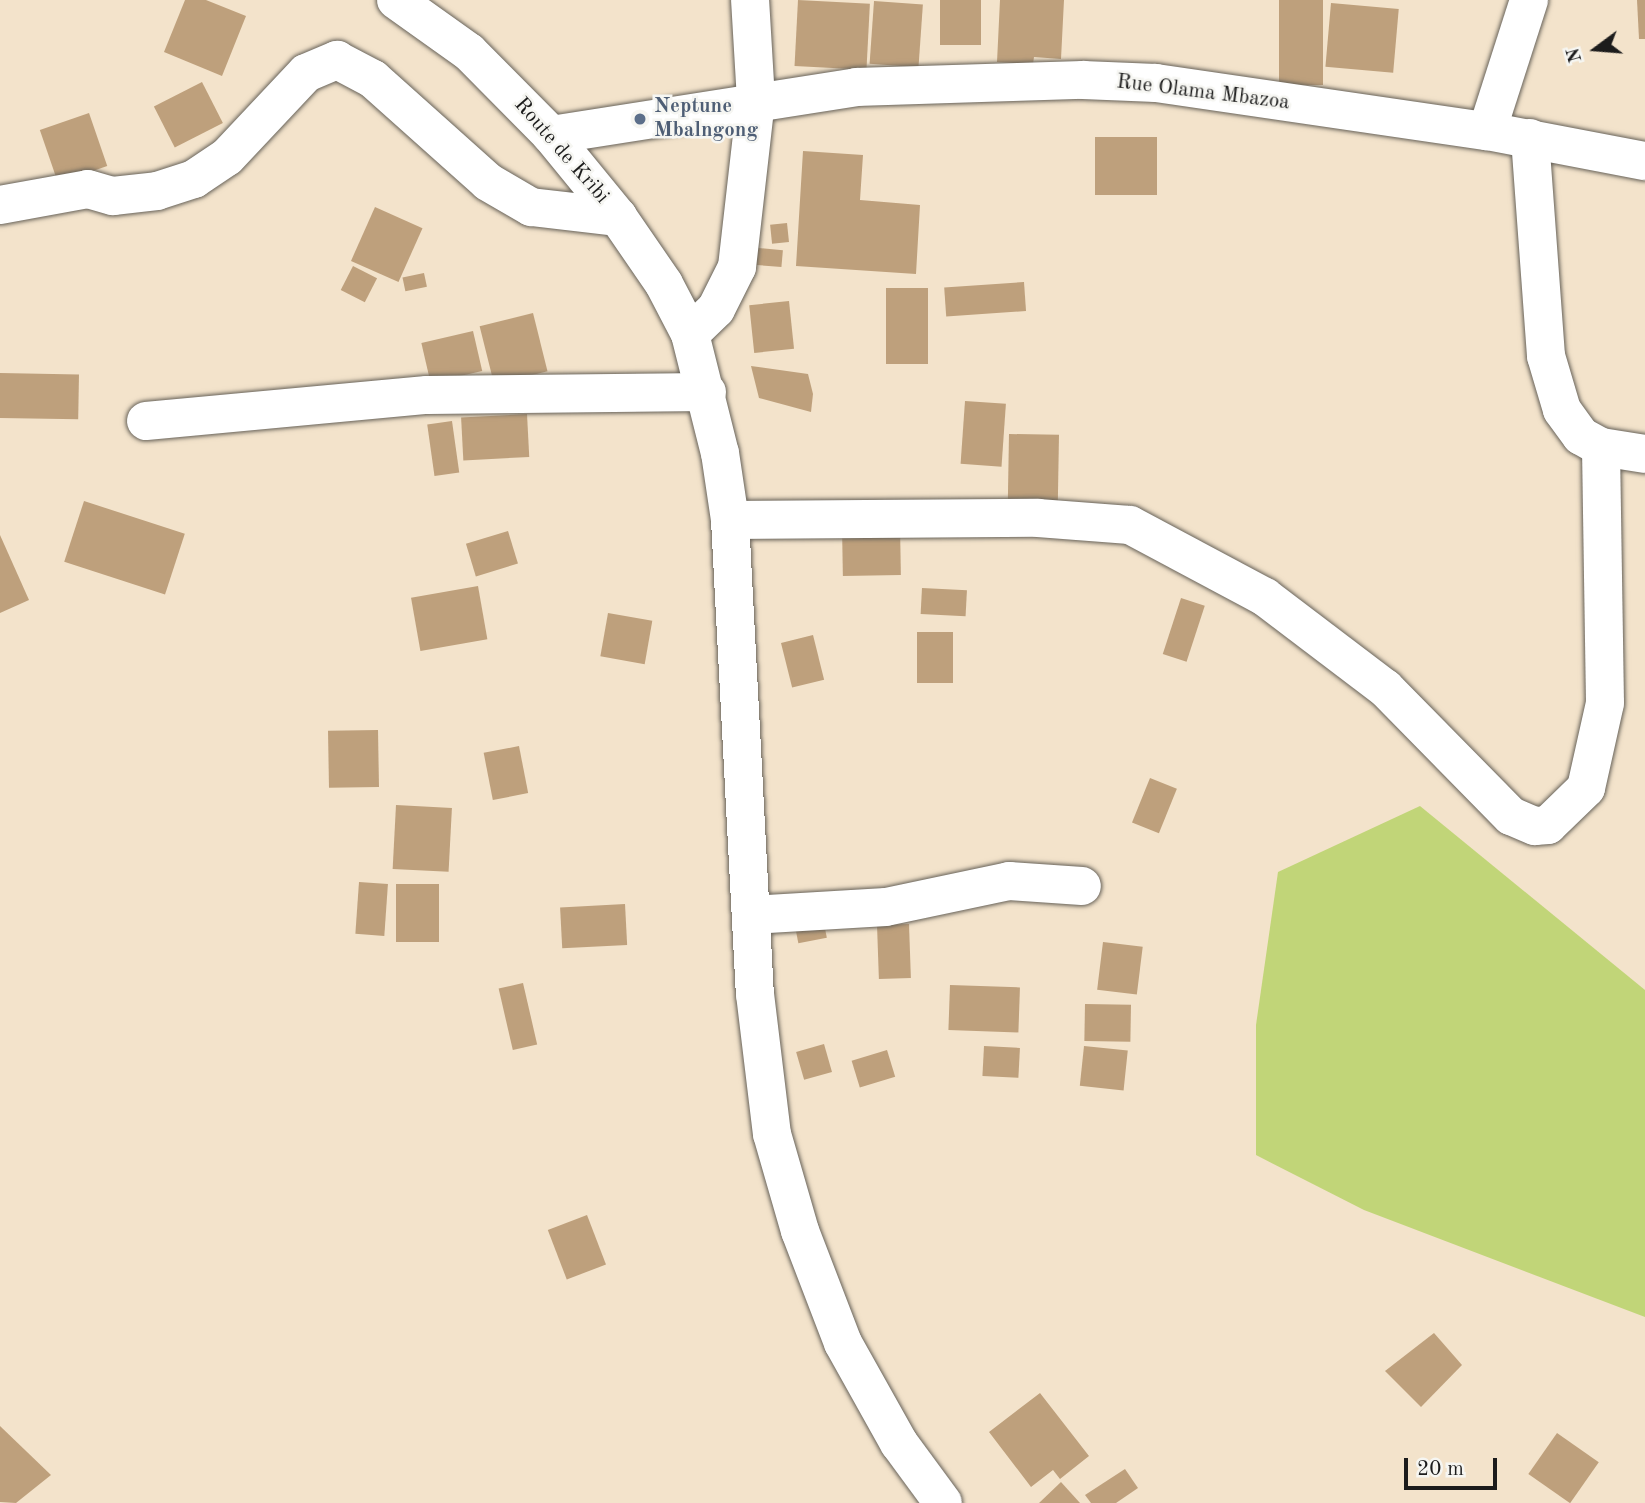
<!DOCTYPE html>
<style>
body{margin:0}
#map{position:relative;width:1645px;height:1503px;overflow:hidden;background:#f3e3cb;font-family:"Old Standard TT",serif}
div>[style]{position:absolute}
.green>*{inset:0;background:#c1d578}
.building>*{inset:0;background:#bea07c;transform-origin:0 0}
.roads{filter:drop-shadow(0 0 2px #676259) drop-shadow(0 0 2px #676259)}
.minor>*{height:38px;margin:-19px;padding:0 19px;transform-origin:19px;border-radius:19px;background:#fff}
.major>*{height:38px;margin:-19px;padding:0 19px;transform-origin:19px;border-radius:19px;background:#fff}
.dots>*{width:19px;height:19px;translate:-50% -50%;box-sizing:border-box;border:4px solid #f6f6f2;border-radius:50%}
span{translate:-50% -50%;white-space:nowrap;text-align:center;line-height:1.15;-webkit-text-stroke:5px #f6f6f2;paint-order:stroke}
.street-label{font-size:21px;color:#1c1c1c}
.service-label{font-size:21px;color:#4e5e75;font-weight:700}
.left{translate:0 -50%;text-align:left}
.north{position:absolute;left:1561px;top:14px;width:70px;height:70px;-webkit-text-stroke:5px #f6f6f2;paint-order:stroke;rotate:254deg;font-size:19px;font-weight:700;line-height:28px;text-align:center;color:#1c1c1c}
.north::after{content:'';display:block;margin:auto;width:24px;height:32px;background:#1c1c1c;clip-path:polygon(50% 0,100% 100%,50% 72%,0 100%)}
.scale{position:absolute;left:1404px;top:1458px;width:93px;height:32px;box-sizing:border-box;border:4px solid #1c1c1c;border-top:0;padding-left:9px;font-size:21px;line-height:24px;white-space:nowrap;color:#1c1c1c;-webkit-text-stroke:5px #f6f6f2;paint-order:stroke}
</style>
<div id="map">
<div class="green">
<div style="clip-path:polygon(1420px 806px,1645px 990px,1645px 1317px,1364px 1210px,1256px 1155px,1256px 1025px,1278px 872px)"></div>
</div>
<div class="building">
<div style="clip-path:polygon(185px 0,206px 0,246px 16px,222px 76px,164px 52px)"></div>
<div style="left:798px;top:0;width:72px;height:66px;rotate:3deg"></div>
<div style="left:940px;top:0;width:41px;height:45px"></div>
<div style="clip-path:polygon(1000px 0,1064px 0,1061px 59px,1034px 57px,1033px 64px,997px 62px)"></div>
<div style="left:1279px;top:0;width:44px;height:85px"></div>
<div style="clip-path:polygon(1637px 0,1645px 0,1645px 39px,1639px 39px)"></div>
<div style="left:874px;top:1px;width:49px;height:63px;rotate:4deg"></div>
<div style="left:1331px;top:3px;width:68px;height:64px;rotate:5deg"></div>
<div style="left:202px;top:82px;width:46px;height:54px;rotate:63deg"></div>
<div style="left:89px;top:113px;width:56px;height:52px;rotate:71deg"></div>
<div style="left:1095px;top:137px;width:62px;height:58px"></div>
<div style="clip-path:polygon(803px 151px,863px 155px,860px 200px,920px 205px,916px 274px,796px 266px)"></div>
<div style="left:375px;top:207px;width:52px;height:59px;rotate:24deg"></div>
<div style="left:787px;top:223px;width:19px;height:17px;rotate:84deg"></div>
<div style="left:758px;top:248px;width:25px;height:17px;rotate:5deg"></div>
<div style="left:353px;top:266px;width:27px;height:27px;rotate:27deg"></div>
<div style="left:424px;top:273px;width:14px;height:22px;rotate:78deg"></div>
<div style="left:1024px;top:282px;width:29px;height:80px;rotate:86deg"></div>
<div style="left:886px;top:288px;width:42px;height:76px"></div>
<div style="left:789px;top:301px;width:48px;height:40px;rotate:84deg"></div>
<div style="left:533px;top:313px;width:60px;height:55px;rotate:76deg"></div>
<div style="left:473px;top:331px;width:41px;height:53px;rotate:77deg"></div>
<div style="clip-path:polygon(751px 366px,808px 374px,813px 394px,811px 412px,759px 398px)"></div>
<div style="left:0;top:373px;width:79px;height:45px;rotate:1deg"></div>
<div style="left:965px;top:401px;width:41px;height:63px;rotate:4deg"></div>
<div style="left:527px;top:414px;width:43px;height:66px;rotate:87deg"></div>
<div style="left:452px;top:421px;width:52px;height:25px;rotate:82deg"></div>
<div style="left:1009px;top:434px;width:50px;height:82px;rotate:1deg"></div>
<div style="left:84px;top:501px;width:106px;height:64px;rotate:18deg"></div>
<div style="left:900px;top:525px;width:50px;height:58px;rotate:89deg"></div>
<div style="left:508px;top:531px;width:34px;height:44px;rotate:73deg"></div>
<div style="clip-path:polygon(0 535px,29px 600px,0 613px)"></div>
<div style="left:478px;top:586px;width:54px;height:68px;rotate:80deg"></div>
<div style="left:922px;top:588px;width:45px;height:26px;rotate:3deg"></div>
<div style="left:1181px;top:598px;width:25px;height:59px;rotate:18deg"></div>
<div style="left:608px;top:613px;width:45px;height:44px;rotate:10deg"></div>
<div style="left:917px;top:632px;width:36px;height:51px"></div>
<div style="left:813px;top:635px;width:46px;height:33px;rotate:76deg"></div>
<div style="left:378px;top:730px;width:57px;height:50px;rotate:89deg"></div>
<div style="left:519px;top:746px;width:48px;height:36px;rotate:79deg"></div>
<div style="left:1150px;top:778px;width:29px;height:48px;rotate:22deg"></div>
<div style="left:396px;top:805px;width:56px;height:64px;rotate:3deg"></div>
<div style="left:359px;top:882px;width:29px;height:52px;rotate:4deg"></div>
<div style="left:396px;top:884px;width:43px;height:58px"></div>
<div style="left:625px;top:904px;width:41px;height:65px;rotate:87deg"></div>
<div style="left:823px;top:918px;width:20px;height:29px;rotate:79deg"></div>
<div style="left:909px;top:924px;width:54px;height:32px;rotate:88deg"></div>
<div style="left:1103px;top:942px;width:40px;height:48px;rotate:7deg"></div>
<div style="left:523px;top:983px;width:63px;height:25px;rotate:77deg"></div>
<div style="left:950px;top:985px;width:70px;height:45px;rotate:2deg"></div>
<div style="left:1085px;top:1004px;width:46px;height:37px;rotate:1deg"></div>
<div style="left:824px;top:1044px;width:29px;height:29px;rotate:74deg"></div>
<div style="left:984px;top:1046px;width:36px;height:30px;rotate:3deg"></div>
<div style="left:1084px;top:1046px;width:44px;height:40px;rotate:6deg"></div>
<div style="left:887px;top:1050px;width:28px;height:37px;rotate:73deg"></div>
<div style="left:587px;top:1215px;width:53px;height:42px;rotate:69deg"></div>
<div style="clip-path:polygon(1434px 1333px,1462px 1365px,1421px 1407px,1385px 1371px)"></div>
<div style="clip-path:polygon(1040px 1393px,1089px 1456px,1060px 1479px,1053px 1470px,1031px 1487px,989px 1432px)"></div>
<div style="clip-path:polygon(0 1426px,51px 1475px,16px 1503px,0 1502px)"></div>
<div style="left:1557px;top:1433px;width:51px;height:50px;rotate:35deg"></div>
<div style="clip-path:polygon(1125px 1469px,1138px 1488px,1116px 1503px,1091px 1503px,1085px 1495px)"></div>
<div style="clip-path:polygon(1061px 1482px,1080px 1503px,1039px 1503px)"></div>
</div>
<div class="roads">
<div class="minor">
<div style="left:1487px;top:131px;width:138px;rotate:-72.2deg"></div>
<div style="left:551px;top:135px;width:309px;rotate:-8.9deg"></div>
<div style="left:856px;top:87px;width:227px;rotate:-1.8deg"></div>
<div style="left:1083px;top:80px;width:73px;rotate:2.4deg"></div>
<div style="left:1156px;top:83px;width:334px;rotate:8.3deg"></div>
<div style="left:1487px;top:131px;width:161px;rotate:10.8deg"></div>
<div style="left:1530px;top:138px;width:219px;rotate:85.8deg"></div>
<div style="left:1546px;top:356px;width:56px;rotate:73.5deg"></div>
<div style="left:1562px;top:410px;width:32px;rotate:54deg"></div>
<div style="left:1581px;top:436px;width:23px;rotate:29deg"></div>
<div style="left:1601px;top:447px;width:45px;rotate:9deg"></div>
<div style="left:0;top:205px;width:89px;rotate:-10.3deg"></div>
<div style="left:88px;top:189px;width:26px;rotate:16deg"></div>
<div style="left:113px;top:196px;width:44px;rotate:-6.5deg"></div>
<div style="left:157px;top:191px;width:39px;rotate:-18deg"></div>
<div style="left:194px;top:179px;width:40px;rotate:-34deg"></div>
<div style="left:227px;top:157px;width:115px;rotate:-46.8deg"></div>
<div style="left:306px;top:73px;width:34px;rotate:-23deg"></div>
<div style="left:337px;top:60px;width:41px;rotate:27.8deg"></div>
<div style="left:373px;top:79px;width:154px;rotate:41.8deg"></div>
<div style="left:488px;top:182px;width:50px;rotate:30.2deg"></div>
<div style="left:531px;top:207px;width:88px;rotate:6.6deg"></div>
<div style="left:690px;top:334px;width:36px;rotate:-44deg"></div>
<div style="left:716px;top:309px;width:47px;rotate:-63.4deg"></div>
<div style="left:737px;top:267px;width:168px;rotate:-83.5deg"></div>
<div style="left:756px;top:100px;width:100px;rotate:-93.4deg"></div>
<div style="left:146px;top:421px;width:282px;rotate:-5.3deg"></div>
<div style="left:427px;top:395px;width:280px;rotate:-0.6deg"></div>
<div style="left:730px;top:520px;width:308px;rotate:-0.4deg"></div>
<div style="left:1038px;top:518px;width:92px;rotate:4.4deg"></div>
<div style="left:1130px;top:525px;width:153px;rotate:28.1deg"></div>
<div style="left:1265px;top:597px;width:151px;rotate:37.2deg"></div>
<div style="left:1385px;top:688px;width:180px;rotate:45.5deg"></div>
<div style="left:1511px;top:816px;width:26px;rotate:23deg"></div>
<div style="left:1535px;top:826px;width:13px;rotate:-4deg"></div>
<div style="left:1548px;top:825px;width:53px;rotate:-44.2deg"></div>
<div style="left:1586px;top:788px;width:87px;rotate:-77.4deg"></div>
<div style="left:1605px;top:703px;width:256px;rotate:-90.9deg"></div>
<div style="left:751px;top:915px;width:135px;rotate:-3.4deg"></div>
<div style="left:886px;top:907px;width:126px;rotate:-11.9deg"></div>
<div style="left:1009px;top:881px;width:73px;rotate:3.9deg"></div>
</div>
<div class="major">
<div style="left:396px;top:0;width:90px;rotate:35.5deg"></div>
<div style="left:469px;top:52px;width:117px;rotate:45.3deg"></div>
<div style="left:551px;top:135px;width:106px;rotate:50.7deg"></div>
<div style="left:618px;top:217px;width:81px;rotate:55.5deg"></div>
<div style="left:664px;top:284px;width:56px;rotate:62.5deg"></div>
<div style="left:690px;top:334px;width:123px;rotate:75.9deg"></div>
<div style="left:720px;top:453px;width:68px;rotate:81.5deg"></div>
<div style="left:730px;top:520px;width:475px;rotate:87deg"></div>
<div style="left:755px;top:994px;width:141px;rotate:83.1deg"></div>
<div style="left:772px;top:1134px;width:101px;rotate:73.9deg"></div>
<div style="left:800px;top:1231px;width:120px;rotate:69deg"></div>
<div style="left:843px;top:1343px;width:115px;rotate:60.8deg"></div>
<div style="left:899px;top:1443px;width:74px;rotate:53.7deg"></div>
</div>
</div>
<div class="dots">
<div style="left:640px;top:119px;background:#5c6f8a"></div>
</div>
<div class="street-label">
<span style="left:1203px;top:93px;rotate:7deg">Rue Olama Mbazoa</span>
<span style="left:561px;top:151px;rotate:49deg">Route de Kribi</span>
</div>
<div class="service-label">
<span class="left" style="left:654px;top:119px">Neptune<br>Mbalngong</span>
</div>
<div class="north">N</div>
<div class="scale">20 m</div>
</div>
